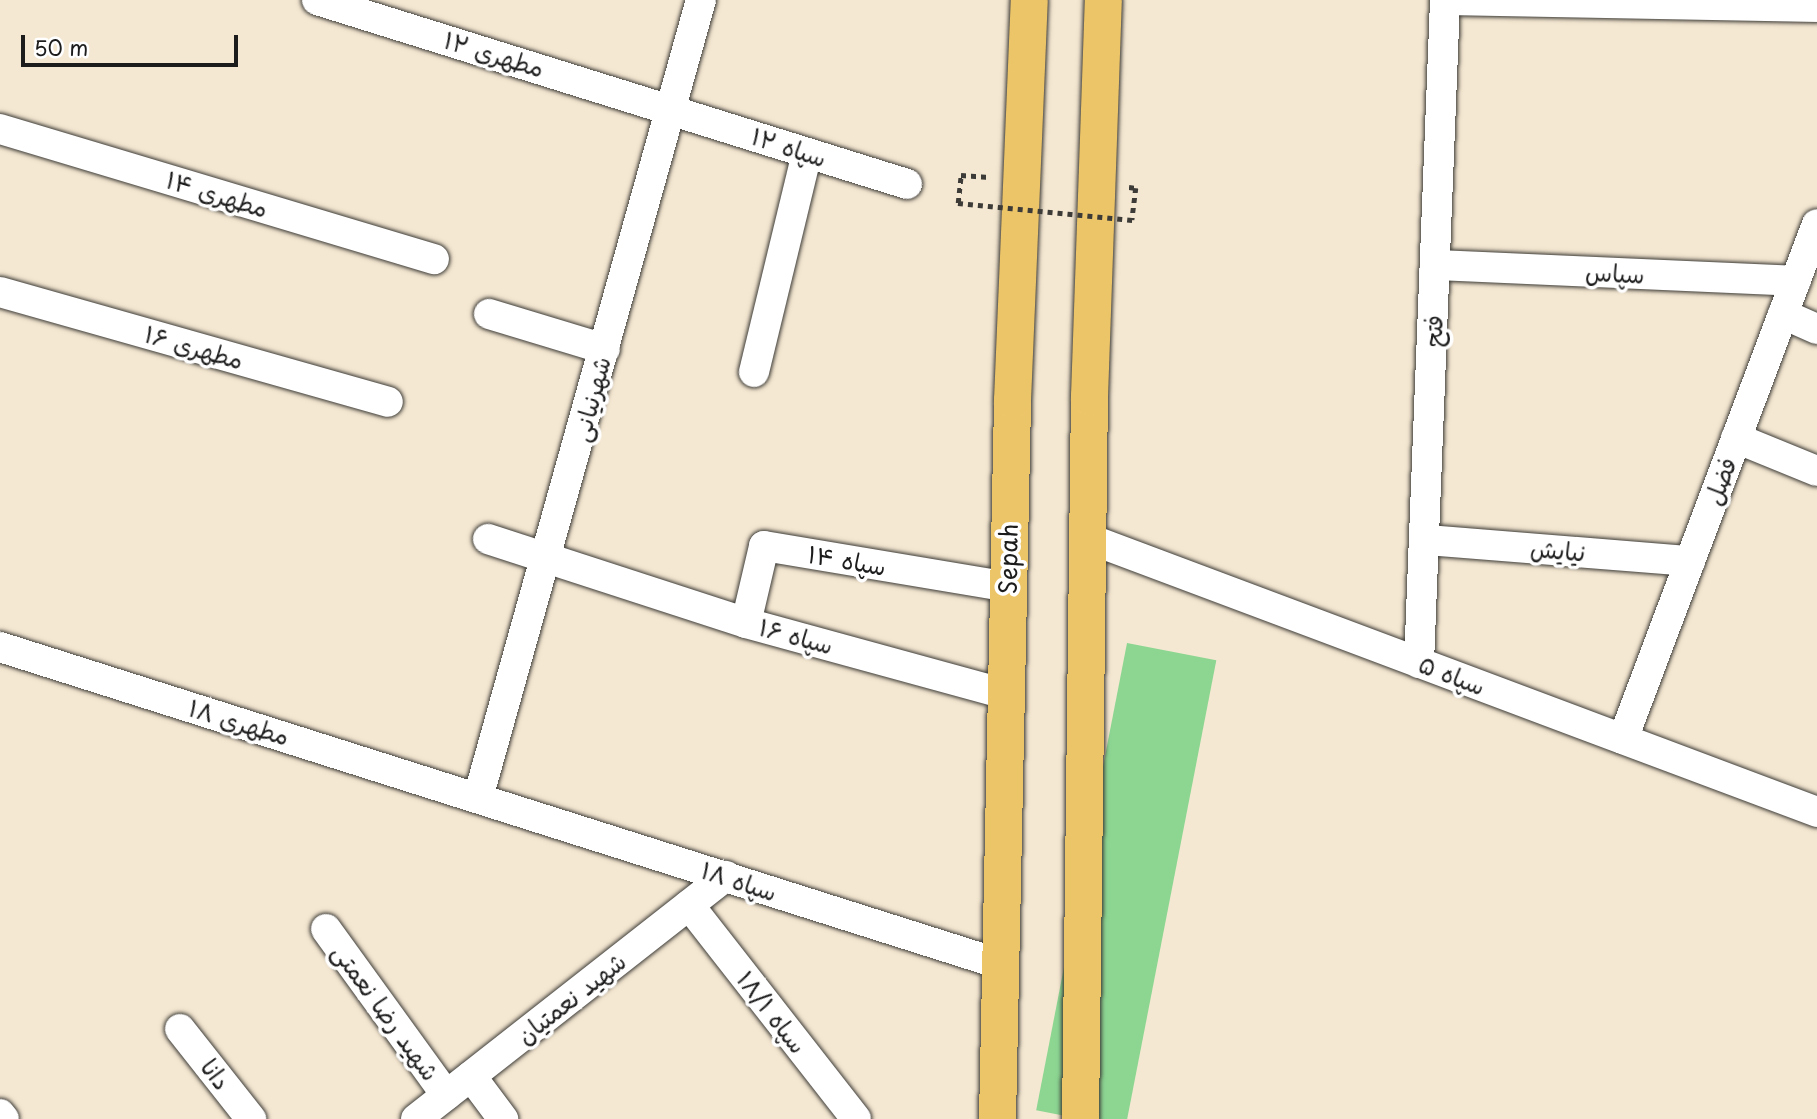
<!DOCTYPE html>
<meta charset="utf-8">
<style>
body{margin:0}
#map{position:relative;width:1817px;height:1119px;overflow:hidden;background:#f5e8d2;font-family:"Playpen Sans","Playpen Sans Arabic",sans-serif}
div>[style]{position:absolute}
.green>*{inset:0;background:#8cd692;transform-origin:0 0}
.path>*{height:4.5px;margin-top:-2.25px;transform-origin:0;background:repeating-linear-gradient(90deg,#3d3b37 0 5px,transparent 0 10px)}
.roads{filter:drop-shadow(0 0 2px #3d3b37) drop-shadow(0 0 2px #3d3b37)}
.minor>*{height:30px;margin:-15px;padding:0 15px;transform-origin:15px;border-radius:15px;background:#fff}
.major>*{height:37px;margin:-18.5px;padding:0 18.5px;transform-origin:18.5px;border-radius:18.5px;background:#edc569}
.path-bridge>*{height:4.5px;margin-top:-2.25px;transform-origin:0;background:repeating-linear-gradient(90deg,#3d3b37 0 5px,transparent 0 10px)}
span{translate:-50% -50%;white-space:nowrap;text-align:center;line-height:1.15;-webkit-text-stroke:7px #fff;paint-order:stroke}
.street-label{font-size:24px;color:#1c1c1c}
.scale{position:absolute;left:21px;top:35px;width:217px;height:32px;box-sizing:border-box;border:4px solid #1c1c1c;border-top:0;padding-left:9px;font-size:21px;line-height:24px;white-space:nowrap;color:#1c1c1c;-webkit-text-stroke:5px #fff;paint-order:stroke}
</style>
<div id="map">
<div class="green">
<div style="left:1127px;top:643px;width:91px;height:476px;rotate:11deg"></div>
</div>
<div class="path">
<div style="left:1129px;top:187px;width:7px;rotate:8deg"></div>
<div style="left:1136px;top:188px;width:32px;rotate:97deg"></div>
<div style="left:958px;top:203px;width:28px;rotate:-84deg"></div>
<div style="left:961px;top:175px;width:28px;rotate:4deg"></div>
</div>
<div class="roads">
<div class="minor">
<div style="left:317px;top:0;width:618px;rotate:17.32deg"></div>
<div style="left:1448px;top:0;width:369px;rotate:1.1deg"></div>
<div style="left:0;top:129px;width:453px;rotate:16.7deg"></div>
<div style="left:1435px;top:265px;width:361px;rotate:2.5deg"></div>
<div style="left:0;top:292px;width:403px;rotate:15.8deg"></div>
<div style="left:489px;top:314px;width:121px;rotate:16.8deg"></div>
<div style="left:1783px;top:314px;width:37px;rotate:24deg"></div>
<div style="left:754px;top:372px;width:225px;rotate:-76.4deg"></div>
<div style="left:1736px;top:438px;width:87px;rotate:22.2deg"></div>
<div style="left:1087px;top:538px;width:780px;rotate:20.57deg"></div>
<div style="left:488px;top:539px;width:271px;rotate:18deg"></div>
<div style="left:746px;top:623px;width:269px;rotate:15.3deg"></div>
<div style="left:1427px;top:540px;width:264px;rotate:4.6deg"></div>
<div style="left:746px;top:623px;width:79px;rotate:-76.8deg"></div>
<div style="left:764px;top:546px;width:247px;rotate:9.5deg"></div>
<div style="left:0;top:647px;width:1049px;rotate:17.59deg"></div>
<div style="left:1419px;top:663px;width:664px;rotate:-87.75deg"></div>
<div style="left:1623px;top:739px;width:550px;rotate:-69.36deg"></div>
<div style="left:478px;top:798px;width:829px;rotate:-74.39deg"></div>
<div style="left:689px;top:905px;width:271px;rotate:52deg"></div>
<div style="left:326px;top:929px;width:205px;rotate:54.1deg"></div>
<div style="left:180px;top:1029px;width:115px;rotate:51.7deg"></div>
<div style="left:471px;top:1076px;width:54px;rotate:53.3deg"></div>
<div style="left:0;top:1114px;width:6px;rotate:51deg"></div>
<div style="left:416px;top:1119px;width:394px;rotate:-38.1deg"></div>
</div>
<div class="major">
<div style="left:997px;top:1119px;width:719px;rotate:-88.8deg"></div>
<div style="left:1012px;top:400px;width:400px;rotate:-87.6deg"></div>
<div style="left:1080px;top:1119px;width:723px;rotate:-89.29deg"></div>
<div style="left:1089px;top:396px;width:396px;rotate:-88deg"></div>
</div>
</div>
<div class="path-bridge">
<div style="left:958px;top:203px;width:175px;rotate:5.6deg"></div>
</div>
<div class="street-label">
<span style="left:494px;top:54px;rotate:17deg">مطهری ۱۲</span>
<span style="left:789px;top:147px;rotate:18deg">سپاه ۱۲</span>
<span style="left:217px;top:194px;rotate:17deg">مطهری ۱۴</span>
<span style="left:1615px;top:273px;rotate:3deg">سپاس</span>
<span style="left:1433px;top:331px;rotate:-88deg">فتح</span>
<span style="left:194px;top:347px;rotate:16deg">مطهری ۱۶</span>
<span style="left:591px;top:399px;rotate:-75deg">شهرنیانی</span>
<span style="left:1720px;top:481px;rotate:-69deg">فضل</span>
<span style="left:1558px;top:550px;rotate:5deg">نیایش</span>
<span style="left:1008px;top:559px;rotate:-89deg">Sepah</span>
<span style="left:847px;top:560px;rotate:10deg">سپاه ۱۴</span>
<span style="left:796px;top:636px;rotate:15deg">سپاه ۱۶</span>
<span style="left:1452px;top:675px;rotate:21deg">سپاه ۵</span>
<span style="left:239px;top:722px;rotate:17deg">مطهری ۱۸</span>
<span style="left:739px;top:881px;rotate:18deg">سپاه ۱۸</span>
<span style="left:571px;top:998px;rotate:-38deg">شهید نعمتیان</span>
<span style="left:386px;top:1012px;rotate:54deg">شهید رضا نعمتی</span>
<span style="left:772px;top:1012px;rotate:52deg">سپاه ۱۸/۱</span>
<span style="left:216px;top:1074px;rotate:52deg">دانا</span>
</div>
<div class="scale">50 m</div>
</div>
